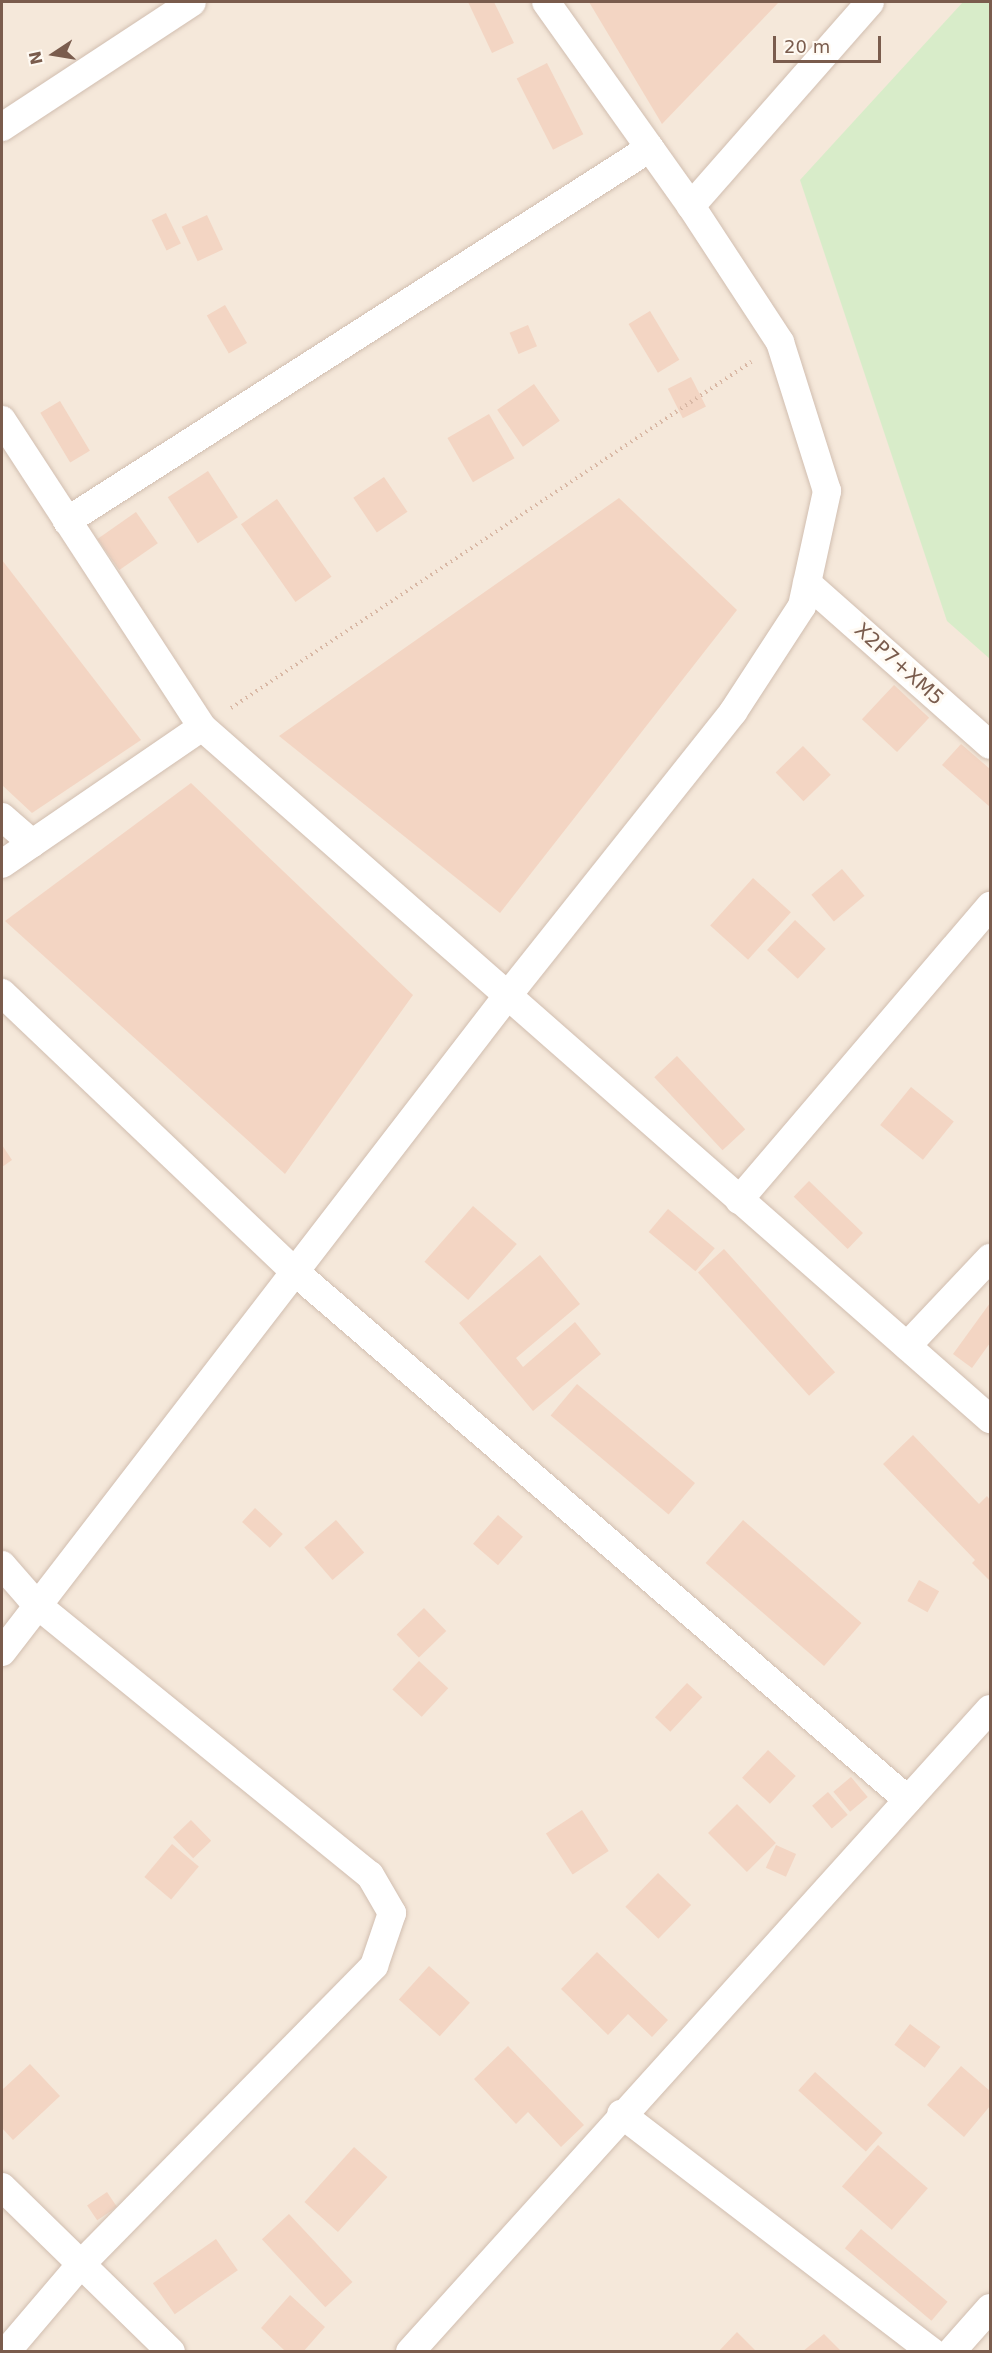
<!DOCTYPE html>
<style>
body{margin:0}
#map{position:relative;width:992px;height:2353px;overflow:hidden;background:#fdf6ec;font-family:"DejaVu Sans",sans-serif}
div>[style]{position:absolute}
.residential>*{inset:0;background:#f5e8da;transform-origin:0 0}
.green>*{inset:0;background:#d8ecc9}
.building>*{inset:0;background:#f3d5c3;transform-origin:0 0}
.path>*{height:4px;margin-top:-2px;transform-origin:0;background:repeating-linear-gradient(90deg,#d9b8a5 0 1.5px,transparent 0 6px)}
.roads{filter:drop-shadow(0 0 2px #d1beb0) drop-shadow(0 0 2px #d1beb0)}
.minor>*{height:28px;margin:-14px;padding:0 14px;transform-origin:14px;border-radius:14px;background:#fff}
span{translate:-50% -50%;white-space:nowrap;text-align:center;line-height:1.15;-webkit-text-stroke:6px #fffaf3;paint-order:stroke}
.street-label{font-size:20px;color:#7a5c4d}
.frame{position:absolute;inset:0;border:3px solid #7a5c4d;pointer-events:none}
.north{position:absolute;left:24px;top:24px;width:60px;height:60px;-webkit-text-stroke:4px #fffaf3;paint-order:stroke;rotate:258deg;font-size:16px;font-weight:700;line-height:24px;text-align:center;color:#7a5c4d}
.north::after{content:'';display:block;margin:auto;width:21px;height:27px;background:#7a5c4d;clip-path:polygon(50% 0,100% 100%,50% 72%,0 100%)}
.scale{position:absolute;left:773px;top:36px;width:108px;height:27px;box-sizing:border-box;border:3px solid #7a5c4d;border-top:0;padding-left:8px;font-size:18px;line-height:21px;white-space:nowrap;color:#7a5c4d;-webkit-text-stroke:4px #fffaf3;paint-order:stroke}
</style>
<div id="map">
<div class="residential">
<div style="left:2px;top:2px;width:988px;height:2349px"></div>
</div>
<div class="green">
<div style="clip-path:polygon(963px 2px,990px 2px,990px 659px,947px 621px,800px 180px)"></div>
</div>
<div class="building">
<div style="clip-path:polygon(468px 2px,494px 2px,514px 43px,492px 53px)"></div>
<div style="clip-path:polygon(589px 2px,779px 2px,662px 124px)"></div>
<div style="left:547px;top:63px;width:80px;height:34px;rotate:63deg"></div>
<div style="left:166px;top:213px;width:34px;height:16px;rotate:64deg"></div>
<div style="left:207px;top:215px;width:38px;height:28px;rotate:65deg"></div>
<div style="left:225px;top:305px;width:44px;height:21px;rotate:60deg"></div>
<div style="left:650px;top:311px;width:57px;height:25px;rotate:59deg"></div>
<div style="left:528px;top:325px;width:23px;height:20px;rotate:67deg"></div>
<div style="left:691px;top:377px;width:33px;height:26px;rotate:63deg"></div>
<div style="left:534px;top:384px;width:45px;height:45px;rotate:55deg"></div>
<div style="left:60px;top:401px;width:58px;height:23px;rotate:59deg"></div>
<div style="left:489px;top:414px;width:51px;height:48px;rotate:60deg"></div>
<div style="left:208px;top:471px;width:55px;height:48px;rotate:57deg"></div>
<div style="left:384px;top:477px;width:42px;height:37px;rotate:56deg"></div>
<div style="clip-path:polygon(619px 498px,737px 610px,500px 913px,279px 736px)"></div>
<div style="left:277px;top:499px;width:95px;height:44px;rotate:55deg"></div>
<div style="left:136px;top:512px;width:38px;height:47px;rotate:55deg"></div>
<div style="clip-path:polygon(2px 560px,141px 740px,32px 813px,2px 785px)"></div>
<div style="left:894px;top:685px;width:48px;height:47px;rotate:43deg"></div>
<div style="clip-path:polygon(961px 744px,990px 769px,990px 807px,942px 765px)"></div>
<div style="left:803px;top:746px;width:40px;height:38px;rotate:46deg"></div>
<div style="clip-path:polygon(191px 783px,413px 995px,285px 1174px,5px 921px)"></div>
<div style="left:842px;top:869px;width:35px;height:40px;rotate:50deg"></div>
<div style="left:753px;top:878px;width:51px;height:64px;rotate:42deg"></div>
<div style="left:795px;top:920px;width:42px;height:41px;rotate:43deg"></div>
<div style="left:677px;top:1056px;width:100px;height:31px;rotate:47deg"></div>
<div style="left:911px;top:1087px;width:55px;height:49px;rotate:39deg"></div>
<div style="clip-path:polygon(2px 1145px,12px 1160px,2px 1167px)"></div>
<div style="left:809px;top:1181px;width:75px;height:22px;rotate:44deg"></div>
<div style="left:473px;top:1206px;width:58px;height:74px;rotate:41deg"></div>
<div style="left:668px;top:1209px;width:61px;height:30px;rotate:40deg"></div>
<div style="left:724px;top:1249px;width:166px;height:35px;rotate:48deg"></div>
<div style="clip-path:polygon(540px 1255px,580px 1304px,516px 1358px,523px 1367px,575px 1322px,601px 1354px,533px 1411px,459px 1323px)"></div>
<div style="clip-path:polygon(990px 1303px,990px 1343px,972px 1368px,953px 1354px)"></div>
<div style="left:577px;top:1384px;width:154px;height:41px;rotate:40deg"></div>
<div style="clip-path:polygon(913px 1435px,979px 1504px,987px 1496px,990px 1500px,990px 1581px,972px 1563px,975px 1560px,883px 1464px)"></div>
<div style="left:255px;top:1508px;width:38px;height:19px;rotate:43deg"></div>
<div style="left:498px;top:1515px;width:33px;height:38px;rotate:41deg"></div>
<div style="left:336px;top:1520px;width:43px;height:42px;rotate:49deg"></div>
<div style="left:743px;top:1520px;width:157px;height:57px;rotate:41deg"></div>
<div style="left:919px;top:1580px;width:23px;height:24px;rotate:29deg"></div>
<div style="left:424px;top:1608px;width:32px;height:38px;rotate:46deg"></div>
<div style="left:419px;top:1661px;width:40px;height:39px;rotate:43deg"></div>
<div style="left:687px;top:1683px;width:21px;height:47px;rotate:43deg"></div>
<div style="left:768px;top:1750px;width:38px;height:38px;rotate:43deg"></div>
<div style="left:851px;top:1777px;width:26px;height:23px;rotate:50deg"></div>
<div style="left:828px;top:1792px;width:30px;height:21px;rotate:49deg"></div>
<div style="left:737px;top:1804px;width:55px;height:41px;rotate:45deg"></div>
<div style="left:582px;top:1810px;width:49px;height:43px;rotate:57deg"></div>
<div style="left:191px;top:1820px;width:29px;height:25px;rotate:46deg"></div>
<div style="left:172px;top:1844px;width:35px;height:43px;rotate:40deg"></div>
<div style="left:776px;top:1845px;width:22px;height:25px;rotate:24deg"></div>
<div style="left:658px;top:1873px;width:46px;height:47px;rotate:44deg"></div>
<div style="clip-path:polygon(597px 1952px,668px 2020px,652px 2037px,628px 2014px,608px 2035px,561px 1989px)"></div>
<div style="left:429px;top:1966px;width:55px;height:45px;rotate:42deg"></div>
<div style="left:910px;top:2024px;width:38px;height:26px;rotate:37deg"></div>
<div style="clip-path:polygon(508px 2046px,584px 2125px,561px 2147px,528px 2112px,516px 2124px,474px 2079px)"></div>
<div style="clip-path:polygon(30px 2064px,60px 2096px,13px 2140px,2px 2128px,2px 2090px)"></div>
<div style="clip-path:polygon(961px 2066px,990px 2091px,990px 2106px,964px 2137px,927px 2105px)"></div>
<div style="left:815px;top:2072px;width:91px;height:25px;rotate:42deg"></div>
<div style="left:878px;top:2145px;width:66px;height:55px;rotate:41deg"></div>
<div style="left:354px;top:2147px;width:45px;height:74px;rotate:42deg"></div>
<div style="left:107px;top:2192px;width:18px;height:24px;rotate:56deg"></div>
<div style="left:289px;top:2214px;width:93px;height:37px;rotate:47deg"></div>
<div style="left:861px;top:2229px;width:113px;height:25px;rotate:40deg"></div>
<div style="left:216px;top:2239px;width:38px;height:77px;rotate:55deg"></div>
<div style="clip-path:polygon(290px 2295px,325px 2327px,303px 2352px,286px 2352px,261px 2328px)"></div>
<div style="clip-path:polygon(737px 2332px,757px 2352px,718px 2352px)"></div>
<div style="clip-path:polygon(824px 2334px,842px 2352px,802px 2352px)"></div>
</div>
<div class="path">
<div style="left:231px;top:708px;width:625px;rotate:-33.64deg"></div>
</div>
<div class="roads">
<div class="minor">
<div style="left:2px;top:127px;width:227px;rotate:-33.3deg"></div>
<div style="left:691px;top:206px;width:271px;rotate:-48.7deg"></div>
<div style="left:2px;top:420px;width:366px;rotate:56.9deg"></div>
<div style="left:202px;top:727px;width:1049px;rotate:41.29deg"></div>
<div style="left:67px;top:521px;width:692px;rotate:-32.61deg"></div>
<div style="left:807px;top:583px;width:244px;rotate:41.5deg"></div>
<div style="left:2px;top:817px;width:40px;rotate:41deg"></div>
<div style="left:2px;top:864px;width:242px;rotate:-34.4deg"></div>
<div style="left:2px;top:993px;width:403px;rotate:43.6deg"></div>
<div style="left:294px;top:1271px;width:810px;rotate:40.75deg"></div>
<div style="left:739px;top:1200px;width:387px;rotate:-49.5deg"></div>
<div style="left:907px;top:1346px;width:121px;rotate:-46.7deg"></div>
<div style="left:2px;top:1565px;width:52px;rotate:48.9deg"></div>
<div style="left:36px;top:1604px;width:430px;rotate:39.1deg"></div>
<div style="left:370px;top:1875px;width:44px;rotate:59.9deg"></div>
<div style="left:392px;top:1913px;width:56px;rotate:108.8deg"></div>
<div style="left:374px;top:1966px;width:418px;rotate:134.5deg"></div>
<div style="left:81px;top:2264px;width:116px;rotate:130.4deg"></div>
<div style="left:2px;top:1652px;width:829px;rotate:-52.4deg"></div>
<div style="left:508px;top:995px;width:362px;rotate:-51.5deg"></div>
<div style="left:733px;top:712px;width:126px;rotate:-56.9deg"></div>
<div style="left:802px;top:606px;width:118px;rotate:-77.7deg"></div>
<div style="left:827px;top:491px;width:156px;rotate:-107.5deg"></div>
<div style="left:780px;top:342px;width:163px;rotate:-123.2deg"></div>
<div style="left:691px;top:206px;width:250px;rotate:-125.4deg"></div>
<div style="left:621px;top:2114px;width:392px;rotate:37.4deg"></div>
<div style="left:2px;top:2187px;width:236px;rotate:44.3deg"></div>
<div style="left:410px;top:2352px;width:866px;rotate:-47.95deg"></div>
<div style="left:951px;top:2352px;width:59px;rotate:-48.4deg"></div>
</div>
</div>
<div class="street-label">
<span style="left:899px;top:664px;rotate:42deg">X2P7+XM5</span>
</div>
<div class="frame"></div>
<div class="north">N</div>
<div class="scale">20 m</div>
</div>
